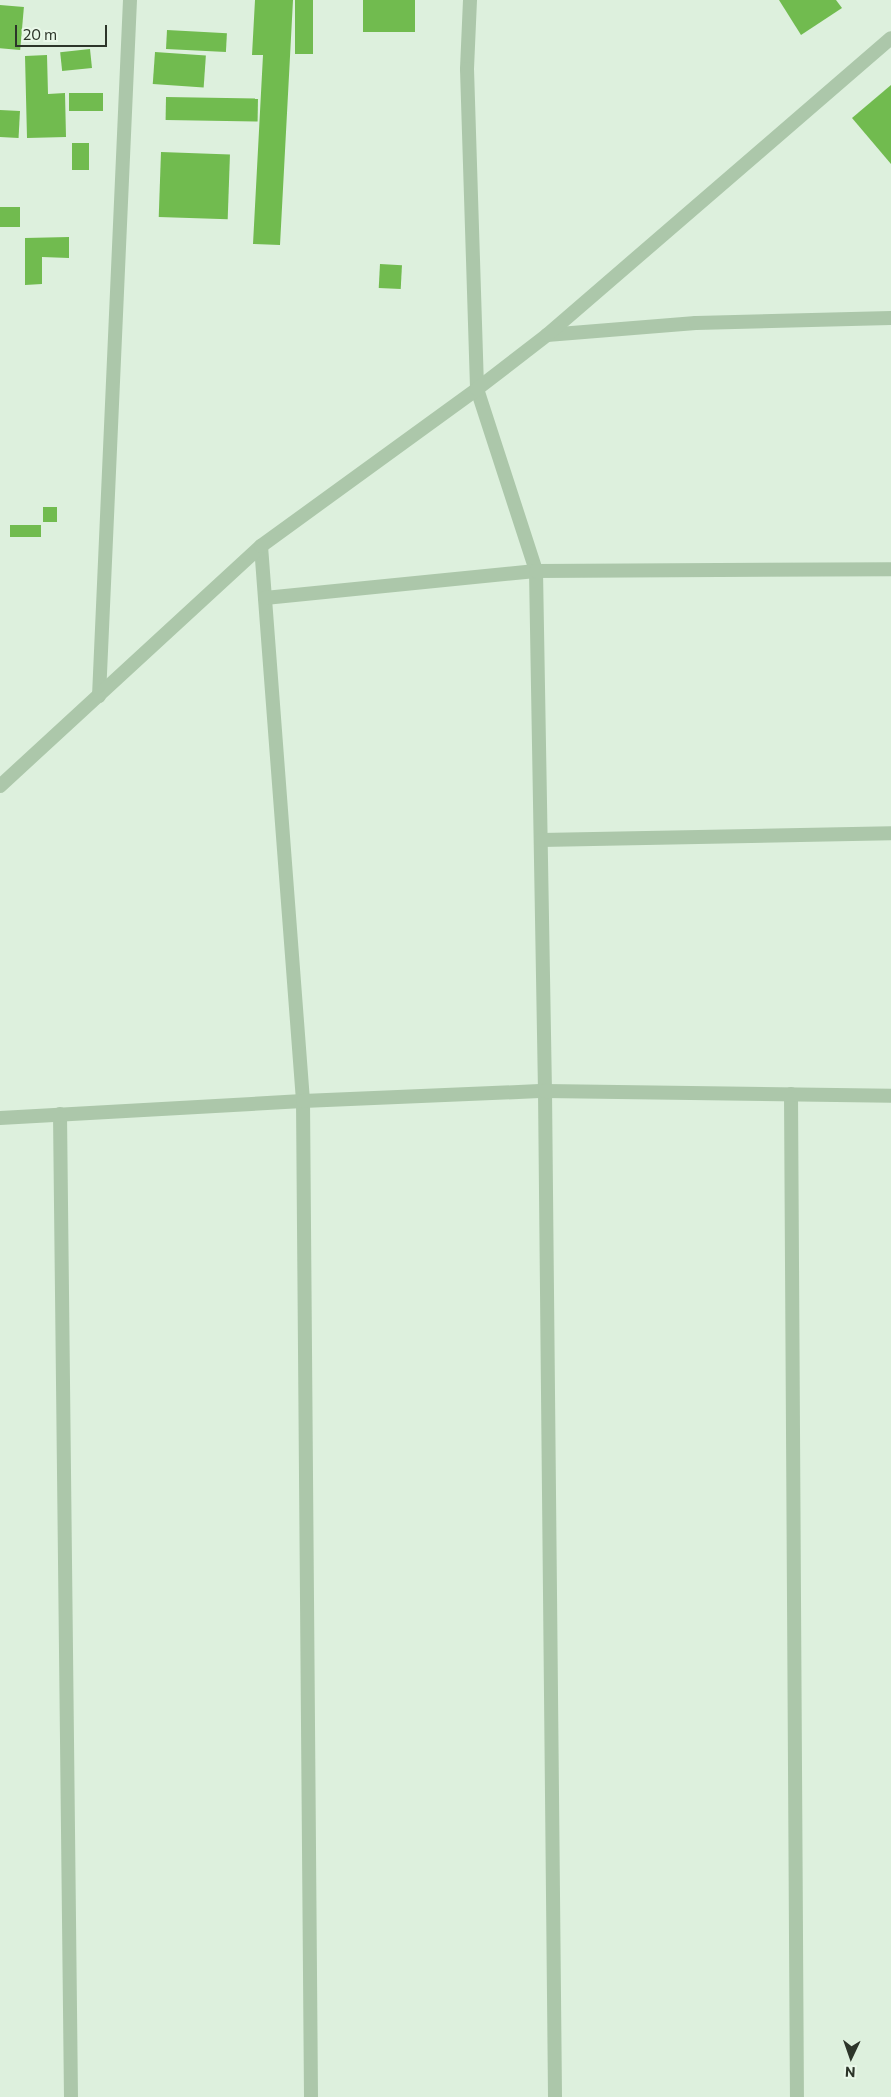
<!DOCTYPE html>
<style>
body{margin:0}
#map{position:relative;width:891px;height:2097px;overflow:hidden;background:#ddf0dd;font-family:Commissioner,sans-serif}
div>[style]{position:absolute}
.building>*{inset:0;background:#71bb4f;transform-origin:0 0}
.minor>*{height:14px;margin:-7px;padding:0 7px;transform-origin:7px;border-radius:7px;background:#acc7aa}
span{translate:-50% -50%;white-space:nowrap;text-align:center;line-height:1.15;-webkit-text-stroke:4px #e9f8e9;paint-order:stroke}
.north{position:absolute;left:826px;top:2032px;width:50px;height:50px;-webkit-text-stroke:4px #e9f8e9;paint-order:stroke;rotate:183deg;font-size:14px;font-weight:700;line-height:20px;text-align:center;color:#2c3529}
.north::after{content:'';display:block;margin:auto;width:18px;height:22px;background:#2c3529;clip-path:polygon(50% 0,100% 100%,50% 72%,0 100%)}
.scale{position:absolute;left:15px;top:25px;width:92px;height:22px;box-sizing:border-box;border:2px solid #2c3529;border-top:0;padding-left:6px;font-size:15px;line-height:18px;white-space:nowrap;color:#2c3529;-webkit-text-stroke:4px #e9f8e9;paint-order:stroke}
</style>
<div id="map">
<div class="building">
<div style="clip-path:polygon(255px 0,293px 0,280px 245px,253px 244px,263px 55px,252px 55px)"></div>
<div style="left:295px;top:0;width:18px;height:54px"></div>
<div style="left:363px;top:0;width:52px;height:32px"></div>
<div style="clip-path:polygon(779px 0,836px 0,842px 8px,801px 35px)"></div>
<div style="left:0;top:5px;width:24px;height:43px;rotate:5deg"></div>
<div style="left:167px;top:30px;width:60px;height:19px;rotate:3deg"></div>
<div style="left:90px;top:49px;width:19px;height:30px;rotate:84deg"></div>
<div style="left:155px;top:52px;width:51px;height:32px;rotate:4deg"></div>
<div style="clip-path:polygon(47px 55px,48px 94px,65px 93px,66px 137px,27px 138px,25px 56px)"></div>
<div style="clip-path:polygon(891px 85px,891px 164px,852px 118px)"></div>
<div style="left:69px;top:93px;width:34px;height:18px"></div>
<div style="left:166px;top:97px;width:92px;height:23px;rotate:1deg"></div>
<div style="left:0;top:110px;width:20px;height:27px;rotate:3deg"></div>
<div style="left:72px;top:143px;width:17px;height:27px"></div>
<div style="left:161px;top:152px;width:69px;height:65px;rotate:2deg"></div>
<div style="left:0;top:207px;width:20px;height:20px"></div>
<div style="clip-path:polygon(69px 237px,69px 258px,42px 257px,42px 284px,25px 285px,25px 238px)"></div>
<div style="left:380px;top:264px;width:22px;height:24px;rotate:3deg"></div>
<div style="left:43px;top:507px;width:14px;height:15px"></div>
<div style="left:10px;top:525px;width:31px;height:12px"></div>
</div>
<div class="minor">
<div style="left:470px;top:0;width:69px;rotate:92.5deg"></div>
<div style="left:467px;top:69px;width:320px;rotate:88.2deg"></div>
<div style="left:477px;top:389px;width:191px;rotate:72deg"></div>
<div style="left:536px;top:571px;width:520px;rotate:89.01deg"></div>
<div style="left:545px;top:1091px;width:1006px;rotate:89.43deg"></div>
<div style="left:547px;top:335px;width:149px;rotate:-4.6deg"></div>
<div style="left:696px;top:323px;width:195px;rotate:-1.5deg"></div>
<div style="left:261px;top:546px;width:557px;rotate:85.67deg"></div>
<div style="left:303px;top:1101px;width:996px;rotate:89.54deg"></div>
<div style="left:265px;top:598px;width:272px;rotate:-5.7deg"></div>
<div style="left:536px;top:571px;width:355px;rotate:-0.3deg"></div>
<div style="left:99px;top:696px;width:697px;rotate:-87.45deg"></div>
<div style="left:0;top:786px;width:355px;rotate:-42.6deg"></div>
<div style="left:261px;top:546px;width:267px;rotate:-36deg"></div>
<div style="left:477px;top:389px;width:88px;rotate:-37.6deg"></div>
<div style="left:547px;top:335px;width:454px;rotate:-40.8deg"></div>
<div style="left:541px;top:840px;width:350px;rotate:-1.1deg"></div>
<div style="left:791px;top:1094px;width:1003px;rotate:89.66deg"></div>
<div style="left:60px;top:1114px;width:983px;rotate:89.36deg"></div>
<div style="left:0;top:1118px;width:303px;rotate:-3.2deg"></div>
<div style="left:303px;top:1101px;width:242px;rotate:-2.4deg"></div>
<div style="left:545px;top:1091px;width:346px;rotate:0.8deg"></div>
</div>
<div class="north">N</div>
<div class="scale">20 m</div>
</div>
